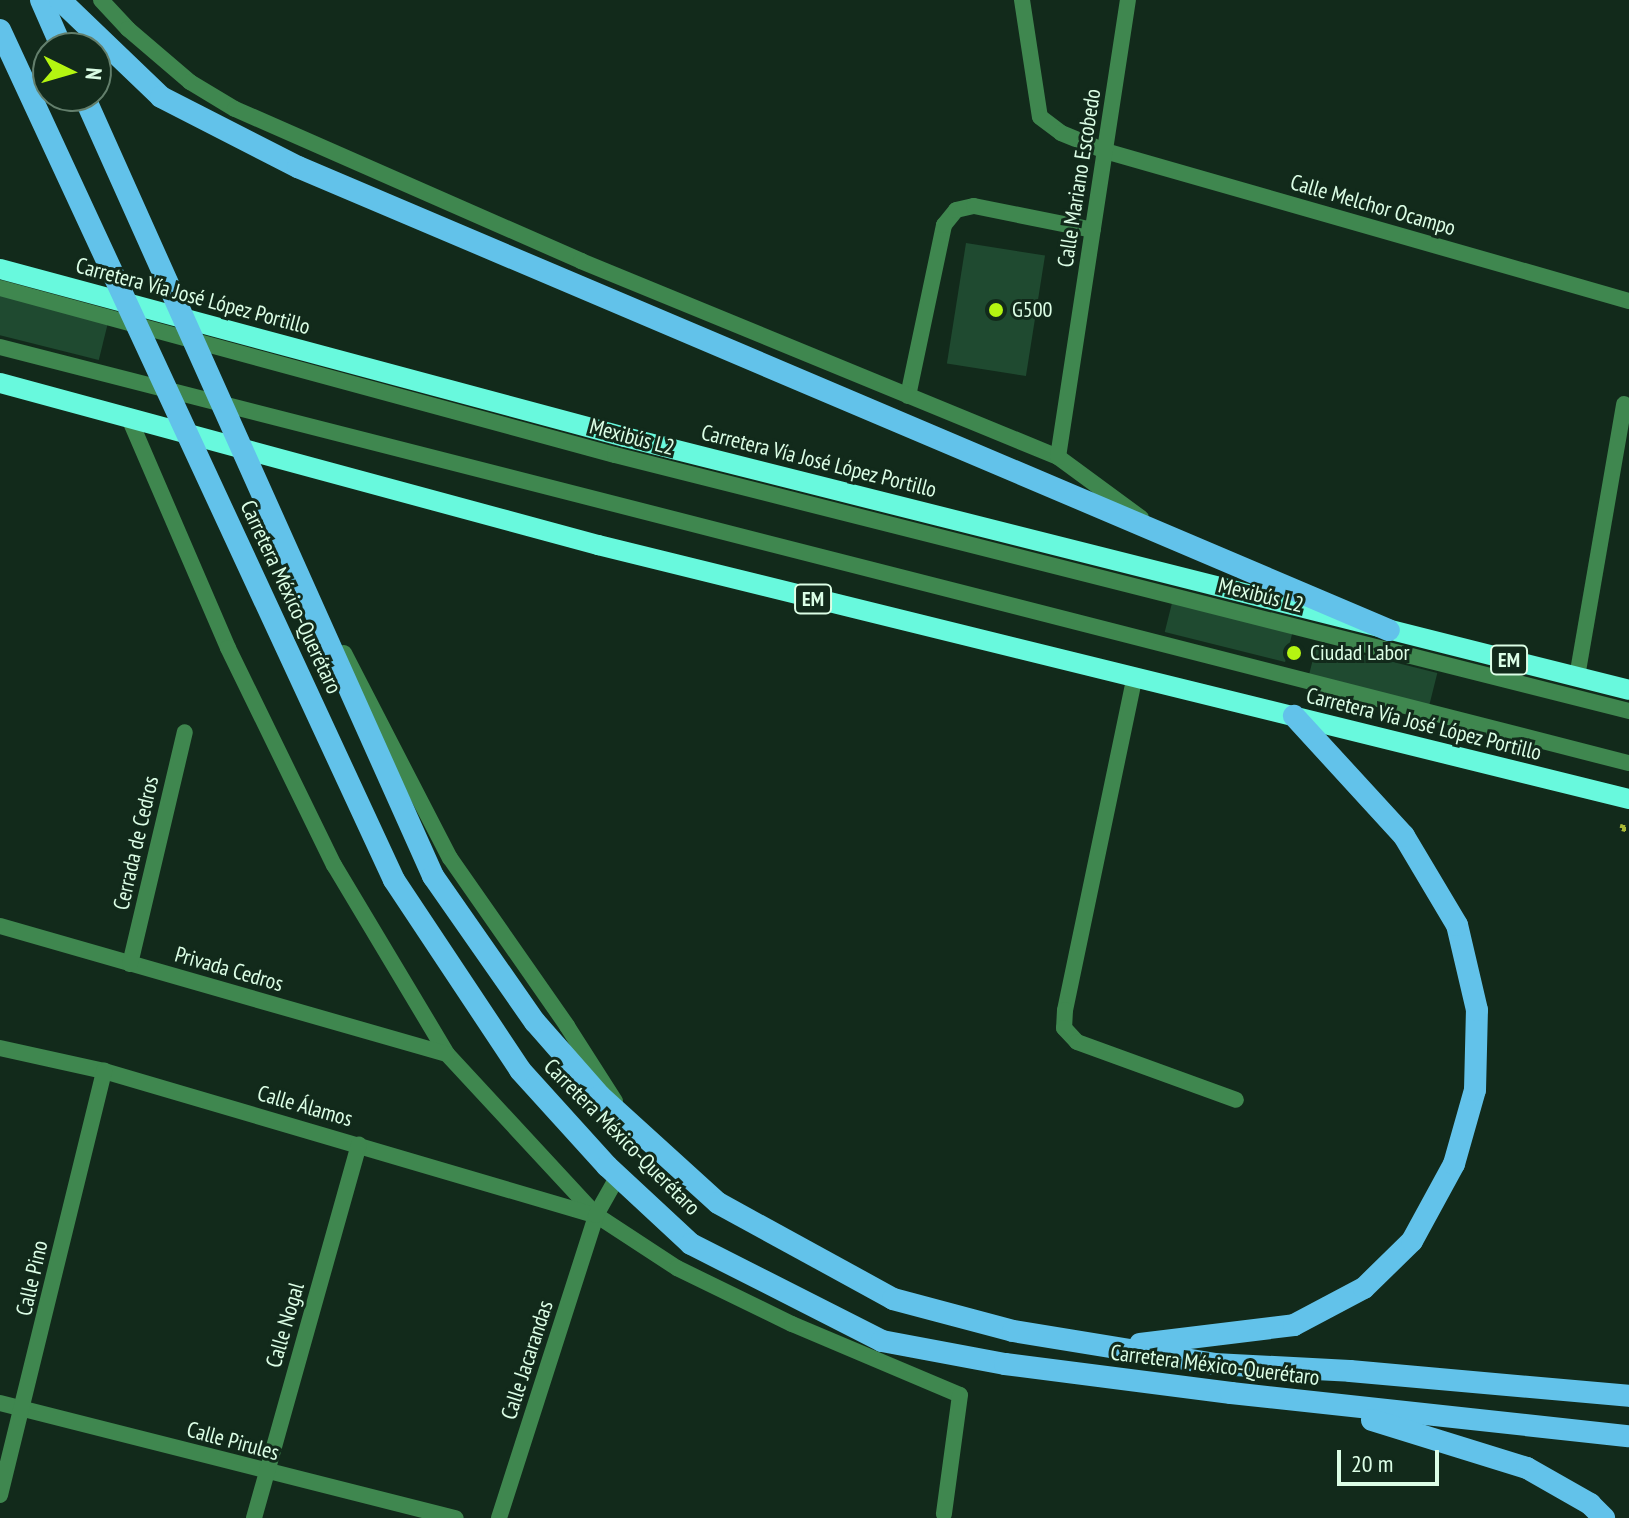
<!DOCTYPE html>
<meta charset="utf-8">
<style>
body{margin:0}
#map{position:relative;width:1629px;height:1518px;overflow:hidden;background:#122a1b;font-family:"PT Sans Narrow",sans-serif}
div>[style]{position:absolute}
.building>*{inset:0;background:#1f4a30;transform-origin:0 0}
.path>*{height:5px;margin-top:-2.5px;transform-origin:0;background:repeating-linear-gradient(90deg,#a8b836 0 4px,transparent 0 10px)}
.service>*{height:16px;margin:-8px;padding:0 8px;transform-origin:8px;border-radius:8px;background:#3f874f}
.minor>*{height:16px;margin:-8px;padding:0 8px;transform-origin:8px;border-radius:8px;background:#3f874f}
.primary>*{height:20px;margin:-10px;padding:0 10px;transform-origin:10px;border-radius:10px;background:#68f9dd}
.trunk>*{height:22px;margin:-11px;padding:0 11px;transform-origin:11px;border-radius:11px;background:#62c2ea}
.trunk-bridge>*{height:22px;margin:-11px;padding:0 11px;transform-origin:11px;border-radius:11px;background:#62c2ea}
.dots>*{width:22px;height:22px;translate:-50% -50%;box-sizing:border-box;border:4px solid #122a1b;border-radius:50%}
span{translate:-50% -50%;white-space:nowrap;text-align:center;line-height:1.15;-webkit-text-stroke:6px #122a1b;paint-order:stroke}
.shield-label span{padding:2px 6px;background:#122a1b;border:2px solid;border-radius:6px;-webkit-text-stroke-width:0}
.shield-label{font-size:20px;color:#dcfee6;font-weight:700}
.street-label{font-size:22px;color:#dcfee6}
.poi-label{font-size:22px;color:#dcfee6}
.left{translate:0 -50%;text-align:left}
.north{position:absolute;left:32px;top:32px;width:80px;height:80px;box-sizing:border-box;background:#122a1b;border:2px solid #637f6c;border-radius:50%;rotate:95deg;font-size:22px;font-weight:700;line-height:32px;text-align:center;color:#dcfee6}
.north::after{content:'';display:block;margin:auto;width:28px;height:36px;background:#b4f511;clip-path:polygon(50% 0,100% 100%,50% 72%,0 100%)}
.scale{position:absolute;left:1337px;top:1450px;width:102px;height:36px;box-sizing:border-box;border:4px solid #dcfee6;border-top:0;padding-left:10px;font-size:24px;line-height:28px;white-space:nowrap;color:#dcfee6;-webkit-text-stroke:6px #122a1b;paint-order:stroke}
</style>
<div id="map">
<div class="building">
<div style="left:966px;top:243px;width:80px;height:122px;rotate:9deg"></div>
<div style="left:0;top:293px;width:112px;height:41px;rotate:14deg"></div>
<div style="left:1173px;top:599px;width:124px;height:34px;rotate:14deg"></div>
<div style="left:1317px;top:643px;width:124px;height:34px;rotate:14deg"></div>
</div>
<div class="path">
<div style="left:1623px;top:824px;width:4px;rotate:104deg"></div>
<div style="left:1622px;top:828px;width:7px;rotate:16deg"></div>
</div>
<div class="service">
<div style="left:1022px;top:0;width:118px;rotate:81.3deg"></div>
<div style="left:1040px;top:117px;width:26px;rotate:37deg"></div>
<div style="left:1061px;top:133px;width:48px;rotate:22.2deg"></div>
<div style="left:0;top:288px;width:637px;rotate:15.19deg"></div>
<div style="left:615px;top:455px;width:1046px;rotate:14.17deg"></div>
<div style="left:0;top:347px;width:1681px;rotate:14.33deg"></div>
<div style="left:908px;top:396px;width:175px;rotate:-78.1deg"></div>
<div style="left:944px;top:225px;width:19px;rotate:-51deg"></div>
<div style="left:956px;top:210px;width:18px;rotate:-13deg"></div>
<div style="left:974px;top:206px;width:121px;rotate:11.4deg"></div>
<div style="left:1577px;top:677px;width:277px;rotate:-80.2deg"></div>
<div style="left:1134px;top:680px;width:337px;rotate:101.8deg"></div>
<div style="left:1065px;top:1010px;width:18px;rotate:93deg"></div>
<div style="left:1064px;top:1028px;width:19px;rotate:47deg"></div>
<div style="left:1077px;top:1042px;width:169px;rotate:20deg"></div>
</div>
<div class="minor">
<div style="left:101px;top:0;width:40px;rotate:47deg"></div>
<div style="left:128px;top:29px;width:82px;rotate:40.5deg"></div>
<div style="left:190px;top:82px;width:52px;rotate:31deg"></div>
<div style="left:235px;top:109px;width:378px;rotate:23.7deg"></div>
<div style="left:581px;top:261px;width:516px;rotate:22.34deg"></div>
<div style="left:1058px;top:457px;width:103px;rotate:36.3deg"></div>
<div style="left:1105px;top:151px;width:545px;rotate:15.97deg"></div>
<div style="left:129px;top:418px;width:250px;rotate:66.7deg"></div>
<div style="left:228px;top:648px;width:242px;rotate:64deg"></div>
<div style="left:334px;top:865px;width:220px;rotate:59.1deg"></div>
<div style="left:447px;top:1054px;width:219px;rotate:47.2deg"></div>
<div style="left:596px;top:1215px;width:97px;rotate:33.2deg"></div>
<div style="left:677px;top:1268px;width:128px;rotate:26deg"></div>
<div style="left:792px;top:1324px;width:182px;rotate:22.9deg"></div>
<div style="left:960px;top:1395px;width:120px;rotate:97.7deg"></div>
<div style="left:1058px;top:457px;width:462px;rotate:-81.3deg"></div>
<div style="left:344px;top:653px;width:231px;rotate:62.7deg"></div>
<div style="left:450px;top:858px;width:205px;rotate:55.1deg"></div>
<div style="left:567px;top:1026px;width:89px;rotate:57.4deg"></div>
<div style="left:0;top:926px;width:465px;rotate:16deg"></div>
<div style="left:130px;top:964px;width:238px;rotate:-76.7deg"></div>
<div style="left:0;top:1048px;width:107px;rotate:12.5deg"></div>
<div style="left:104px;top:1071px;width:511px;rotate:16.38deg"></div>
<div style="left:0;top:1403px;width:470px;rotate:14.2deg"></div>
<div style="left:0;top:1495px;width:437px;rotate:-76.2deg"></div>
<div style="left:254px;top:1518px;width:388px;rotate:-74.3deg"></div>
<div style="left:499px;top:1518px;width:318px;rotate:-72.2deg"></div>
<div style="left:596px;top:1215px;width:45px;rotate:-60.6deg"></div>
</div>
<div class="primary">
<div style="left:0;top:269px;width:647px;rotate:15.05deg"></div>
<div style="left:625px;top:437px;width:1035px;rotate:14.14deg"></div>
<div style="left:0;top:383px;width:620px;rotate:15.16deg"></div>
<div style="left:598px;top:545px;width:1062px;rotate:13.84deg"></div>
</div>
<div class="trunk">
<div style="left:41px;top:0;width:52px;rotate:66.4deg"></div>
<div style="left:60px;top:0;width:140px;rotate:43.8deg"></div>
<div style="left:161px;top:97px;width:154px;rotate:27.1deg"></div>
<div style="left:298px;top:167px;width:1185px;rotate:23deg"></div>
<div style="left:535px;top:1022px;width:98px;rotate:48.7deg"></div>
<div style="left:600px;top:1096px;width:159px;rotate:42.2deg"></div>
<div style="left:718px;top:1203px;width:200px;rotate:28.7deg"></div>
<div style="left:893px;top:1299px;width:124px;rotate:14.9deg"></div>
<div style="left:1013px;top:1331px;width:204px;rotate:9.3deg"></div>
<div style="left:1214px;top:1364px;width:136px;rotate:2.9deg"></div>
<div style="left:1350px;top:1371px;width:280px;rotate:5.1deg"></div>
<div style="left:520px;top:1070px;width:130px;rotate:47.8deg"></div>
<div style="left:607px;top:1166px;width:115px;rotate:42.9deg"></div>
<div style="left:691px;top:1244px;width:214px;rotate:26.9deg"></div>
<div style="left:882px;top:1341px;width:125px;rotate:10.6deg"></div>
<div style="left:1005px;top:1364px;width:228px;rotate:7.3deg"></div>
<div style="left:1231px;top:1393px;width:400px;rotate:6.2deg"></div>
<div style="left:1140px;top:1344px;width:155px;rotate:-7deg"></div>
<div style="left:1294px;top:1325px;width:79px;rotate:-27.9deg"></div>
<div style="left:1364px;top:1288px;width:67px;rotate:-44.4deg"></div>
<div style="left:1412px;top:1241px;width:88px;rotate:-61.4deg"></div>
<div style="left:1454px;top:1164px;width:77px;rotate:-74.2deg"></div>
<div style="left:1475px;top:1090px;width:80px;rotate:-88.6deg"></div>
<div style="left:1477px;top:1010px;width:87px;rotate:-103.2deg"></div>
<div style="left:1457px;top:925px;width:104px;rotate:-120.8deg"></div>
<div style="left:1404px;top:836px;width:163px;rotate:-132.5deg"></div>
<div style="left:1372px;top:1420px;width:162px;rotate:17.2deg"></div>
<div style="left:1527px;top:1468px;width:73px;rotate:29.7deg"></div>
<div style="left:1590px;top:1504px;width:20px;rotate:45deg"></div>
</div>
<div class="trunk-bridge">
<div style="left:0;top:30px;width:937px;rotate:65.13deg"></div>
<div style="left:394px;top:880px;width:228px;rotate:56.4deg"></div>
<div style="left:84px;top:96px;width:855px;rotate:65.89deg"></div>
<div style="left:433px;top:876px;width:178px;rotate:55.1deg"></div>
</div>
<div class="dots">
<div style="left:996px;top:310px;background:#b4f511"></div>
<div style="left:1294px;top:653px;background:#b4f511"></div>
</div>
<div class="shield-label">
<span style="left:813px;top:599px">EM</span>
<span style="left:1509px;top:660px">EM</span>
</div>
<div class="street-label">
<span style="left:1079px;top:178px;rotate:-81deg">Calle Mariano Escobedo</span>
<span style="left:1373px;top:205px;rotate:16deg">Calle Melchor Ocampo</span>
<span style="left:193px;top:296px;rotate:15deg">Carretera Vía José López Portillo</span>
<span style="left:632px;top:437px;rotate:15deg">Mexibús L2</span>
<span style="left:819px;top:461px;rotate:14deg">Carretera Vía José López Portillo</span>
<span style="left:1261px;top:595px;rotate:14deg">Mexibús L2</span>
<span style="left:291px;top:597px;rotate:65deg">Carretera México-Querétaro</span>
<span style="left:1424px;top:724px;rotate:14deg">Carretera Vía José López Portillo</span>
<span style="left:136px;top:843px;rotate:-77deg">Cerrada de Cedros</span>
<span style="left:229px;top:969px;rotate:16deg">Privada Cedros</span>
<span style="left:305px;top:1106px;rotate:16deg">Calle Álamos</span>
<span style="left:622px;top:1137px;rotate:45deg">Carretera México-Querétaro</span>
<span style="left:32px;top:1278px;rotate:-77deg">Calle Pino</span>
<span style="left:285px;top:1325px;rotate:-74deg">Calle Nogal</span>
<span style="left:527px;top:1360px;rotate:-72deg">Calle Jacarandas</span>
<span style="left:1215px;top:1365px;rotate:7deg">Carretera México-Querétaro</span>
<span style="left:233px;top:1441px;rotate:15deg">Calle Pirules</span>
</div>
<div class="poi-label">
<span class="left" style="left:1012px;top:310px">G500</span>
<span class="left" style="left:1310px;top:653px">Ciudad Labor</span>
</div>
<div class="north">N</div>
<div class="scale">20 m</div>
</div>
